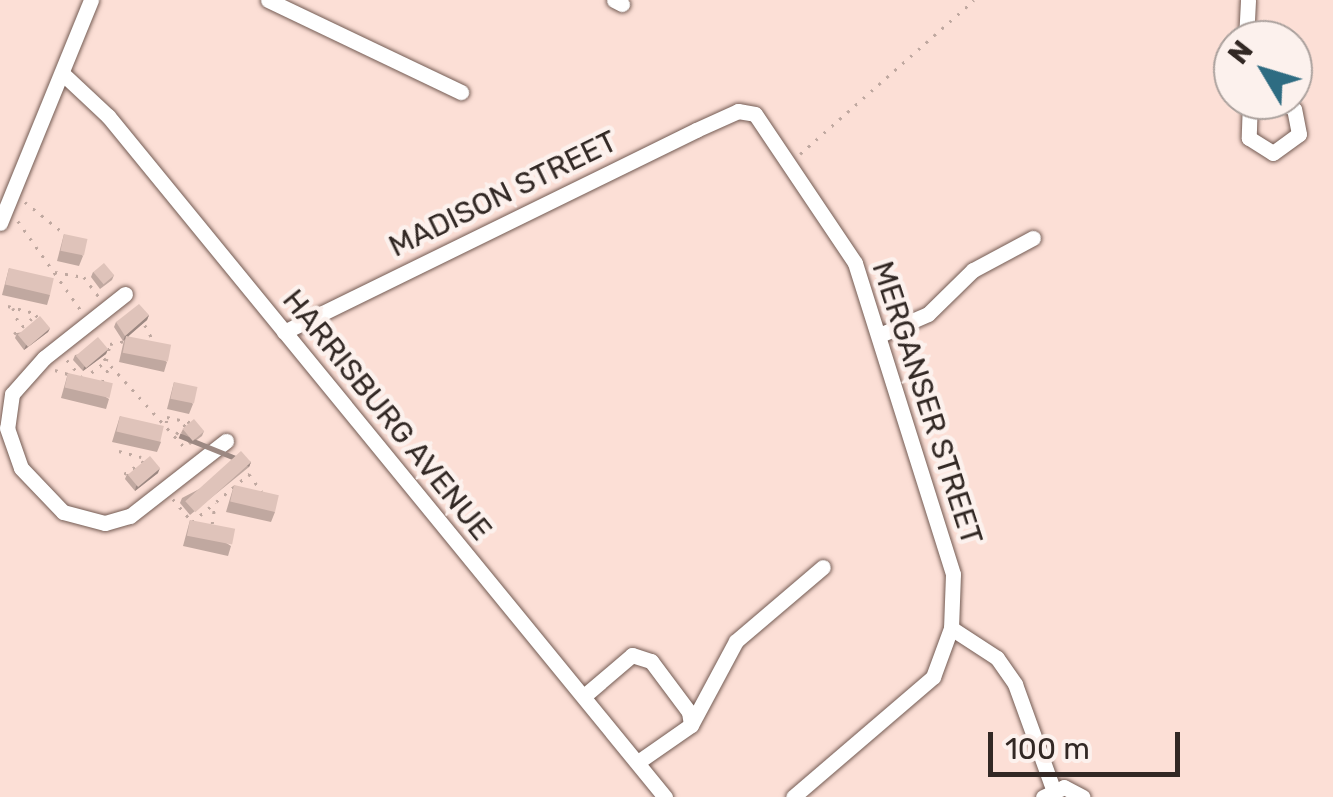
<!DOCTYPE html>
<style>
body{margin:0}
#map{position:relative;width:1333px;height:797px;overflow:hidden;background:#fcdfd6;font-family:Rubik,sans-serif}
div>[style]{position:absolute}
.path>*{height:2.5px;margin-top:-1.25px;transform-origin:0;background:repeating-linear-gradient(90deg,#bfa8a0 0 2.5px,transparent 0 10.5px)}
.roads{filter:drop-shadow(0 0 2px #735b53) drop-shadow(0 0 2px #735b53)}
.minor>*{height:15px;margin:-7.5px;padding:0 7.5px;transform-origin:7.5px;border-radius:7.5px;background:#fff}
.wall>*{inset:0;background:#c0a8a0}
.shaded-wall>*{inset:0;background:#9c8882;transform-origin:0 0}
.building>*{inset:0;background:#dfc3ba;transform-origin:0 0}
span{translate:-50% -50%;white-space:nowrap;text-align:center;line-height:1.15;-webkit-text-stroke:9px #fcf1ed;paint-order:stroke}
.street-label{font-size:30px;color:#322824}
.north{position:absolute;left:1213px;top:20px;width:100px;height:100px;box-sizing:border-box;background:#fcf1ed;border:2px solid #aba19d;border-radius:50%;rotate:308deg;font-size:28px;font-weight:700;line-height:40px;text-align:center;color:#322824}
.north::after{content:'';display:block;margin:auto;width:35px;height:45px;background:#2e6c82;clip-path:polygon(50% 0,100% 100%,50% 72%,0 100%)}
.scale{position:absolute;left:988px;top:732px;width:192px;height:45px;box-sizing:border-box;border:5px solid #322824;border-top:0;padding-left:12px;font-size:30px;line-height:35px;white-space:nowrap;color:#322824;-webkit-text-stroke:8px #fcf1ed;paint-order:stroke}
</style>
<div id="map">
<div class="path">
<div style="left:800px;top:154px;width:232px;rotate:-41.5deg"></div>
<div style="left:25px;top:202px;width:51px;rotate:38.7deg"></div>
<div style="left:18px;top:221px;width:108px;rotate:54.8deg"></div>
<div style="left:55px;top:272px;width:29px;rotate:10deg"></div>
<div style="left:84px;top:277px;width:26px;rotate:53deg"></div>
<div style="left:8px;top:306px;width:28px;rotate:15deg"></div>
<div style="left:13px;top:308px;width:19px;rotate:69deg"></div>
<div style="left:145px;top:325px;width:21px;rotate:62deg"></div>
<div style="left:14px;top:334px;width:29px;rotate:-41deg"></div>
<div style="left:36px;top:315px;width:5px;rotate:53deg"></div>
<div style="left:104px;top:358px;width:125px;rotate:47.9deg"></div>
<div style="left:67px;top:360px;width:25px;rotate:50deg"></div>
<div style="left:83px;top:379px;width:29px;rotate:-38deg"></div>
<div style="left:106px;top:361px;width:17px;rotate:-77deg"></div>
<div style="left:110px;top:344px;width:15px;rotate:-11deg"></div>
<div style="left:55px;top:370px;width:17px;rotate:17deg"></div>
<div style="left:102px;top:382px;width:17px;rotate:-65deg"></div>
<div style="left:166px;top:423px;width:6px;rotate:-81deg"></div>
<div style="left:167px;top:417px;width:27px;rotate:13deg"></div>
<div style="left:176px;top:434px;width:17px;rotate:-45deg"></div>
<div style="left:119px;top:451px;width:23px;rotate:15deg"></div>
<div style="left:124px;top:474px;width:27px;rotate:-33deg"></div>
<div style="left:173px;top:499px;width:30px;rotate:50deg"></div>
<div style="left:192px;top:522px;width:75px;rotate:-40.1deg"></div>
<div style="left:249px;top:474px;width:22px;rotate:54deg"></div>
<div style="left:212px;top:524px;width:21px;rotate:-82deg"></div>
</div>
<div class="roads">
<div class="minor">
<div style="left:268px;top:0;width:214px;rotate:25.5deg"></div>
<div style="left:614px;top:0;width:9px;rotate:27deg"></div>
<div style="left:1246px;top:40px;width:40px;rotate:-87.1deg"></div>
<div style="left:62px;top:73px;width:63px;rotate:43.1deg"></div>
<div style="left:108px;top:116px;width:880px;rotate:50.72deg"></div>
<div style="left:1250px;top:100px;width:38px;rotate:92deg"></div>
<div style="left:1249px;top:138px;width:28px;rotate:32deg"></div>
<div style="left:1273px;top:153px;width:32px;rotate:-36deg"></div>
<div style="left:1299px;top:134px;width:25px;rotate:-101deg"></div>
<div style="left:1294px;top:109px;width:18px;rotate:-151deg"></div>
<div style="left:0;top:223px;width:241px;rotate:-67.8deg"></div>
<div style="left:125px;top:294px;width:103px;rotate:141.7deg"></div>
<div style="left:44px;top:358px;width:48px;rotate:131.6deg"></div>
<div style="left:12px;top:394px;width:34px;rotate:98deg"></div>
<div style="left:7px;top:428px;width:42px;rotate:70.7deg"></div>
<div style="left:21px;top:468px;width:61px;rotate:46.3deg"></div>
<div style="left:63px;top:512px;width:43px;rotate:14.7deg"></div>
<div style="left:105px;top:523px;width:26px;rotate:-16deg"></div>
<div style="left:130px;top:516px;width:122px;rotate:-38deg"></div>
<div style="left:284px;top:332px;width:459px;rotate:-26.1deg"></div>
<div style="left:696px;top:130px;width:46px;rotate:-24.3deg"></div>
<div style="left:738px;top:111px;width:17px;rotate:10deg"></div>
<div style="left:755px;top:114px;width:179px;rotate:56.1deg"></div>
<div style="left:855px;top:263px;width:326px;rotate:72.5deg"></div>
<div style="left:953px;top:574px;width:54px;rotate:92.1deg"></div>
<div style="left:951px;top:628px;width:52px;rotate:110.2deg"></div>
<div style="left:933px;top:677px;width:184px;rotate:139.4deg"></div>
<div style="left:882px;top:334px;width:50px;rotate:-23.5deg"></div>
<div style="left:928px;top:314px;width:63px;rotate:-44.4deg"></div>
<div style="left:973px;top:270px;width:68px;rotate:-28.1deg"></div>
<div style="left:951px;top:628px;width:55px;rotate:33.1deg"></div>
<div style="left:997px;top:658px;width:32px;rotate:55deg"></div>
<div style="left:1015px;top:684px;width:112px;rotate:70.1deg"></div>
<div style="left:584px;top:696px;width:63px;rotate:-40.5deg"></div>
<div style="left:632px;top:655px;width:20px;rotate:18deg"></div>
<div style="left:651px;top:661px;width:64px;rotate:53.3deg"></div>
<div style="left:689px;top:712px;width:13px;rotate:81deg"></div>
<div style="left:691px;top:725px;width:65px;rotate:145.1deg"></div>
<div style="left:691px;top:725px;width:95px;rotate:-61.8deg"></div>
<div style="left:736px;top:641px;width:114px;rotate:-40.4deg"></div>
<div style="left:1043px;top:797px;width:23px;rotate:-25deg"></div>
<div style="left:1064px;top:787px;width:21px;rotate:28deg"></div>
</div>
</div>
<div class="wall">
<div style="clip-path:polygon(64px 234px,83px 256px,79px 266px,57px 261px)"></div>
<div style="clip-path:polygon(9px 268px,50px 295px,47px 305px,2px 295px)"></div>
<div style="clip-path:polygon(93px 272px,114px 275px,112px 280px,100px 289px,91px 277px)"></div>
<div style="clip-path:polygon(149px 315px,147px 320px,128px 336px,167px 362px,164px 372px,119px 362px,124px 340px,123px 341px,114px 327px,116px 322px)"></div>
<div style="clip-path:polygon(50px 328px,48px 332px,24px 350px,15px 338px,17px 333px)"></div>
<div style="clip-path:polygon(108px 349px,106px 354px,83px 371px,73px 360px,75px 355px)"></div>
<div style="clip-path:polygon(68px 373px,109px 399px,106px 409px,61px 398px)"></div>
<div style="clip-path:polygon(174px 382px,193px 404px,189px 414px,167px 409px)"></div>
<div style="clip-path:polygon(120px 416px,161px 442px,157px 452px,112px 442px)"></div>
<div style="clip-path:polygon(183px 429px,204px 431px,202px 436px,190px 445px,181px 433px)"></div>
<div style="clip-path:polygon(251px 462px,249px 467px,190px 515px,180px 503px,182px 498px)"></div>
<div style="clip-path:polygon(158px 473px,135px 491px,125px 479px,127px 474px)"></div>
<div style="clip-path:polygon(234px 485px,275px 512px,271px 522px,226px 512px)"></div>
<div style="clip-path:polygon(190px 520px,231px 546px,228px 556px,183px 546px)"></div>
</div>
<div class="shaded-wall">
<div style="clip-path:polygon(149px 315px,147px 320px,123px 341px,125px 336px)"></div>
<div style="clip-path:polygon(50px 328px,48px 332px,24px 350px,26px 345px)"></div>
<div style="clip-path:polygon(108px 349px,106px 354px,83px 371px,84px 367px)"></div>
<div style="left:251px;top:462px;width:5px;height:76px;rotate:112deg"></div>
<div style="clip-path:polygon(160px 468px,158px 473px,135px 491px,136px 486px)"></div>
</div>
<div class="building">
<div style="left:64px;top:234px;width:24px;height:17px;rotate:12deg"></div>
<div style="left:104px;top:263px;width:16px;height:14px;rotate:50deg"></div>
<div style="left:9px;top:268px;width:46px;height:17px;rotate:13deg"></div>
<div style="clip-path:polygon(139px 304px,149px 315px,125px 336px,116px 322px)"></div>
<div style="left:40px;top:316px;width:16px;height:29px;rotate:50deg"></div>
<div style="left:126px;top:336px;width:46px;height:17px;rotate:11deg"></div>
<div style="left:98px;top:337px;width:16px;height:29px;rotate:50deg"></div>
<div style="left:68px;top:373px;width:46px;height:15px;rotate:13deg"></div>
<div style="left:174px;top:382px;width:24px;height:17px;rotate:12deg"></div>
<div style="left:120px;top:416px;width:45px;height:16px;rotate:13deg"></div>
<div style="left:194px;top:419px;width:16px;height:15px;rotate:50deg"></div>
<div style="left:241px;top:451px;width:15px;height:75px;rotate:48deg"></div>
<div style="left:150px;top:456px;width:16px;height:29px;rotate:50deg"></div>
<div style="left:234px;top:485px;width:46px;height:17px;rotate:13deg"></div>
<div style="left:190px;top:520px;width:46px;height:16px;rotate:11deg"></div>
</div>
<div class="street-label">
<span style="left:503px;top:194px;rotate:-26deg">MADISON STREET</span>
<span style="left:927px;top:403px;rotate:72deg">MERGANSER STREET</span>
<span style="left:387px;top:415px;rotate:51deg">HARRISBURG AVENUE</span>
</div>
<div class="north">N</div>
<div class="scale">100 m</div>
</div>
